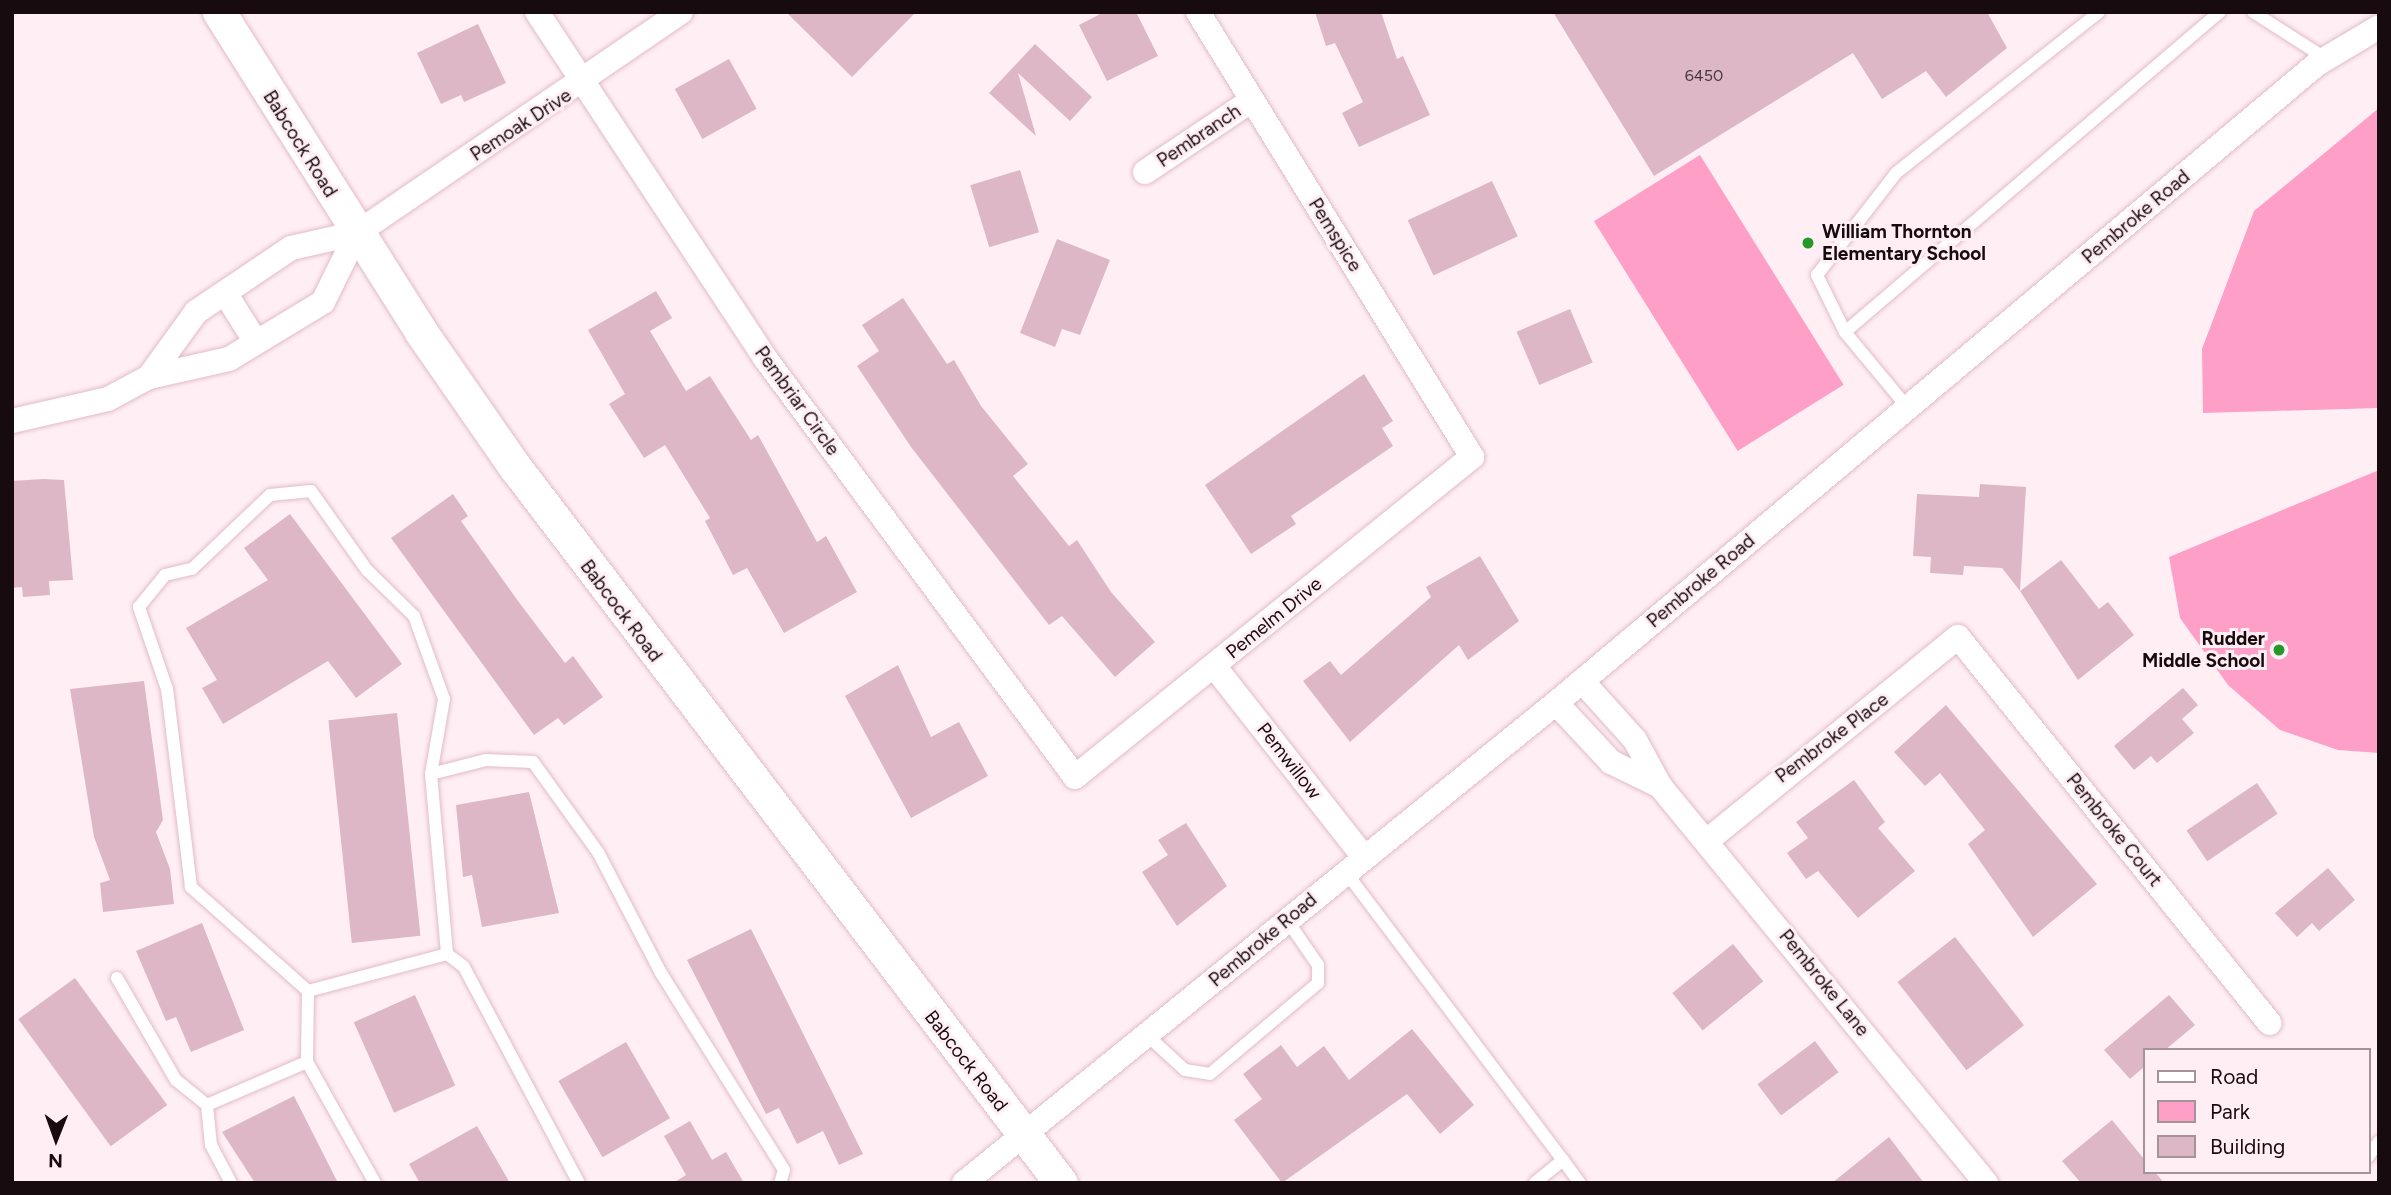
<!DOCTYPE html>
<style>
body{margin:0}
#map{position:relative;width:2391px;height:1195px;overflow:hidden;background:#ffeff5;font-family:Figtree,sans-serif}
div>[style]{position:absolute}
.green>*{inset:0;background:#fe9fc7;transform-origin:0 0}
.building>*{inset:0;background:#ddb7c5;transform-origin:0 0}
.roads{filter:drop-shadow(0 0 2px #e2bbca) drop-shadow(0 0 2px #e2bbca)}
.service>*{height:12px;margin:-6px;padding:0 6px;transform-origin:6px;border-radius:6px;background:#fff}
.minor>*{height:24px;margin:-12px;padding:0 12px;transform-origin:12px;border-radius:12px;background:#fff}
.secondary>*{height:33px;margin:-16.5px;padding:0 16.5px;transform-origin:16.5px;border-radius:16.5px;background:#fff}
.dots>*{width:19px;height:19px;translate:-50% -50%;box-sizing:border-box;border:4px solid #ffeff5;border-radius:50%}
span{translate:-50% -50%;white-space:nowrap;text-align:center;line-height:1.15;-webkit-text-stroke:6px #ffeff5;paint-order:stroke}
.number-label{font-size:16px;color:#48363d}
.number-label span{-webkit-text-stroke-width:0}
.street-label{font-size:19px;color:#170b10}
.poi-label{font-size:19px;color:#170b10;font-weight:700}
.left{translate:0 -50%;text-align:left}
.right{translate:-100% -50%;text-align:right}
.frame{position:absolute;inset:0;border:14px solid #170b10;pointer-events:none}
.legend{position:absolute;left:2143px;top:1048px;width:228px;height:126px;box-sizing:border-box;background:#ffeff5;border:2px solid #a29499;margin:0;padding:9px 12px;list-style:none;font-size:21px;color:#170b10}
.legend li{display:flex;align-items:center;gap:14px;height:35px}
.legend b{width:35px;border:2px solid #a29499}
.north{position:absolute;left:21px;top:1104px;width:70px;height:70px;-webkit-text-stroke:5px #ffeff5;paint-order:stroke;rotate:181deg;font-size:19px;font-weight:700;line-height:28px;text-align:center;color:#170b10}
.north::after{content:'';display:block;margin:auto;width:24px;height:32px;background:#170b10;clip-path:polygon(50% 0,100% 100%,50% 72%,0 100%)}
</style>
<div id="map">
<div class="green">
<div style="clip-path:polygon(2379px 108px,2379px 408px,2203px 413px,2202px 349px,2254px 211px)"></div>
<div style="left:1700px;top:155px;width:271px;height:125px;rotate:58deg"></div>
<div style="clip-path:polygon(2379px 470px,2379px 753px,2338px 750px,2280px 730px,2228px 685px,2180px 618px,2169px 557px)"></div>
</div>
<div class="building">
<div style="clip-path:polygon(786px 12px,916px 12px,852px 77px)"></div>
<div style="clip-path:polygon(1104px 12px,1136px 12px,1158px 56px,1107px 81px,1079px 25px)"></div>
<div style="clip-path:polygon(1315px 12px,1381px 12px,1397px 59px,1403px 56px,1430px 115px,1359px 147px,1342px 113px,1363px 102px,1335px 43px,1326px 46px)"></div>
<div style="clip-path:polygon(1553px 12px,1987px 12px,2007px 48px,1946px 97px,1926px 71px,1882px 99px,1853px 53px,1654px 176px)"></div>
<div style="clip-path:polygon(478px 24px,506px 83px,464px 102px,461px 95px,441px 104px,417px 53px)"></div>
<div style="clip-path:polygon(1035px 44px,1092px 97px,1070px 121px,1018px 73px,1036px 136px,989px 93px)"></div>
<div style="left:729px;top:59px;width:57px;height:62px;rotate:61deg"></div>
<div style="left:1020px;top:170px;width:65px;height:52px;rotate:73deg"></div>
<div style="left:1492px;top:181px;width:61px;height:93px;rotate:65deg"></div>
<div style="clip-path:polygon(1057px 239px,1110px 260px,1080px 335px,1062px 329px,1055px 347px,1020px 333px)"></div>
<div style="clip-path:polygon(656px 291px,672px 318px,650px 331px,686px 391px,710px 376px,751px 440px,758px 435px,817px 542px,826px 536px,857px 592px,784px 633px,747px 568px,733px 575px,705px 521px,710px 518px,665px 445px,644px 458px,609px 404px,625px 394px,588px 330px)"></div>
<div style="clip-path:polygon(903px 298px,947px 364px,954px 360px,981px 406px,1028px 464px,1013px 476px,1069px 546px,1077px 540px,1111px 592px,1155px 642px,1115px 677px,1062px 616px,1049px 625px,911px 447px,857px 366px,879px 351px,862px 325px)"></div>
<div style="left:1570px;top:309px;width:58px;height:58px;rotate:67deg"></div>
<div style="clip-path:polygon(1364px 374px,1393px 421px,1382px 428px,1393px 446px,1291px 516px,1296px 524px,1251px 554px,1205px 485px)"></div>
<div style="clip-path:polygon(43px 479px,64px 480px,73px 580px,49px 581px,50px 595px,23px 597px,22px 587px,12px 588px,12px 481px)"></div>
<div style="clip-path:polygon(1980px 484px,2026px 487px,2020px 591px,2002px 568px,1964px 566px,1963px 575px,1930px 573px,1931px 557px,1913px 556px,1917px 494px,1979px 497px)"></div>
<div style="clip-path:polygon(453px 494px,468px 516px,461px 521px,518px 601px,565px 663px,573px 656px,603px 697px,564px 725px,558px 718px,534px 735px,391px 538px)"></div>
<div style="clip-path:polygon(290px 514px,402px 664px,356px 698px,328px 661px,223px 724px,202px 688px,217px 680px,186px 628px,268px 580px,244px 548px)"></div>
<div style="clip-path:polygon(1480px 556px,1519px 621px,1468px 660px,1459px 645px,1350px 742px,1303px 681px,1330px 661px,1341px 675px,1431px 597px,1426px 587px)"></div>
<div style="clip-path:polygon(2061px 560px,2099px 609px,2108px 602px,2134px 635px,2078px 680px,2020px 591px)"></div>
<div style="clip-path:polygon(898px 665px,931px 737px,959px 722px,988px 776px,911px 818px,845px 696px)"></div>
<div style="clip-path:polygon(144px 681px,163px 820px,156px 832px,170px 869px,174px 904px,103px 912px,100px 883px,110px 880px,94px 837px,70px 689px)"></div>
<div style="clip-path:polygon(2183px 688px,2198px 705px,2182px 719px,2194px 733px,2157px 763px,2151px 756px,2134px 770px,2114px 746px)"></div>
<div style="clip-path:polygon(1946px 705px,2097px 884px,2033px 937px,1968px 844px,1985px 830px,1940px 773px,1925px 786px,1894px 752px)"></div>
<div style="left:397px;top:713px;width:224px;height:69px;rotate:84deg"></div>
<div style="clip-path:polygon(1854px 780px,1885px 822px,1878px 828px,1915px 871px,1858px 918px,1818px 871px,1806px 879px,1787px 853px,1808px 838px,1796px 822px)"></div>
<div style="left:2257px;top:783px;width:37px;height:85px;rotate:56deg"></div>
<div style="clip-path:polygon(529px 792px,559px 913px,482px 927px,472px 875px,463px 877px,456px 805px)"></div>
<div style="clip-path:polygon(1186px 823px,1227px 886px,1177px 926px,1142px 872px,1168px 855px,1158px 840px)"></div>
<div style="clip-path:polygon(2328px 868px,2355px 900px,2319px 931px,2312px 923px,2297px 937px,2275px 913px)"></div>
<div style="clip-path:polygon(202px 923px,244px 1030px,191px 1052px,176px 1017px,166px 1021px,136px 951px)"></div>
<div style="clip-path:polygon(751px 929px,863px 1154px,839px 1165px,823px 1131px,797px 1144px,779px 1108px,766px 1114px,687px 960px)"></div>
<div style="left:1955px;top:937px;width:112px;height:73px;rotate:52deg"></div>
<div style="left:1733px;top:944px;width:48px;height:78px;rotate:51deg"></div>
<div style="left:75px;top:978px;width:157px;height:70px;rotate:54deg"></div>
<div style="left:415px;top:995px;width:99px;height:67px;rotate:66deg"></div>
<div style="clip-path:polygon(2169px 995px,2195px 1025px,2165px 1050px,2144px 1050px,2144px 1067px,2130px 1079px,2104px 1050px)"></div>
<div style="clip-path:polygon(1412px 1029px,1474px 1105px,1440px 1134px,1407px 1094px,1282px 1183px,1234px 1120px,1262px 1099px,1243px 1074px,1281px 1045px,1297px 1067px,1324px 1046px,1349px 1080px)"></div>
<div style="left:1815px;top:1041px;width:39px;height:72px;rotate:53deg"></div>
<div style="left:626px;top:1042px;width:88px;height:78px;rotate:60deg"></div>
<div style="clip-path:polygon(294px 1096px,338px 1183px,255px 1183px,222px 1132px)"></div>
<div style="clip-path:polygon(2112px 1120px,2144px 1159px,2144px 1172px,2155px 1172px,2164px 1183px,2081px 1183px,2062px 1161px)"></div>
<div style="clip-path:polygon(690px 1121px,712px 1160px,726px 1152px,744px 1183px,673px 1183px,686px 1175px,664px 1136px)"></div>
<div style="clip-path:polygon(477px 1126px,510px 1183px,420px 1183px,409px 1164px)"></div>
<div style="clip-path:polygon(1889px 1137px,1924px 1183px,1832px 1183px)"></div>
</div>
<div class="roads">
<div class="service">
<div style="left:2253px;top:12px;width:85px;rotate:32.6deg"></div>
<div style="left:1845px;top:332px;width:64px;rotate:-116.2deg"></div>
<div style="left:1817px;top:275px;width:129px;rotate:-52.2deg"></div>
<div style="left:1896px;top:173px;width:259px;rotate:-38.4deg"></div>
<div style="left:1908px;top:408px;width:99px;rotate:-129.7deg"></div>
<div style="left:1845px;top:332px;width:493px;rotate:-40.5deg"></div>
<div style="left:431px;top:774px;width:181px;rotate:84.9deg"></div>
<div style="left:1345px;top:871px;width:362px;rotate:53deg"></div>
<div style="left:1563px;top:1160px;width:36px;rotate:141deg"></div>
<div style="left:117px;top:978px;width:118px;rotate:60deg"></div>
<div style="left:176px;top:1080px;width:40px;rotate:39deg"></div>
<div style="left:207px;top:1105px;width:109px;rotate:-23.3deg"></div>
<div style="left:308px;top:991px;width:157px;rotate:-138.4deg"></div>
<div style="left:191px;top:887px;width:199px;rotate:-96.9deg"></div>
<div style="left:167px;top:689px;width:87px;rotate:-108.9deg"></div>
<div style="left:139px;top:607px;width:41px;rotate:-50.9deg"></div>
<div style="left:165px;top:575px;width:28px;rotate:-13deg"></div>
<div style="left:192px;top:569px;width:108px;rotate:-43.5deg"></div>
<div style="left:270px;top:495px;width:41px;rotate:-5.6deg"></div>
<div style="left:311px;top:491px;width:97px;rotate:54.7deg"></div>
<div style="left:367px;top:570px;width:66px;rotate:44.4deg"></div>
<div style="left:414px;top:616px;width:88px;rotate:70.1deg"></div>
<div style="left:444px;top:699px;width:76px;rotate:99.8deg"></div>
<div style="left:431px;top:774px;width:57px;rotate:-14.3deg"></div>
<div style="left:486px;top:760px;width:47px;rotate:2.4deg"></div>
<div style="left:533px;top:762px;width:111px;rotate:54.2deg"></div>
<div style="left:598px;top:852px;width:136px;rotate:62.5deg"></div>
<div style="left:661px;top:973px;width:232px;rotate:58deg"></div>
<div style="left:784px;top:1170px;width:14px;rotate:107deg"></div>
<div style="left:1148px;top:1036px;width:50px;rotate:42.6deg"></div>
<div style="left:1185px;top:1070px;width:25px;rotate:9deg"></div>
<div style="left:1210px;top:1074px;width:141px;rotate:-40.1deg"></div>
<div style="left:1318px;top:983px;width:18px;rotate:-90deg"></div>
<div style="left:1318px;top:965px;width:55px;rotate:-124.6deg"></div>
<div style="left:207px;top:1105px;width:40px;rotate:84.3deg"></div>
<div style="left:211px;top:1145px;width:43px;rotate:62.2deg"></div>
<div style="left:2368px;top:1157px;width:19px;rotate:-55deg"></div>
<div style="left:1563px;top:1160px;width:29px;rotate:54deg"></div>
<div style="left:375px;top:1183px;width:139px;rotate:-119.3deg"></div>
<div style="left:307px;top:1062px;width:71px;rotate:-89.2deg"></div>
<div style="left:308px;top:991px;width:144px;rotate:-14.9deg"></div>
<div style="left:447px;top:954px;width:21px;rotate:37deg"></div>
<div style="left:464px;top:967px;width:245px;rotate:62deg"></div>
</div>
<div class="minor">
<div style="left:537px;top:12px;width:414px;rotate:56.6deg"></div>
<div style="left:765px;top:358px;width:521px;rotate:53.5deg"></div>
<div style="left:1075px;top:777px;width:510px;rotate:-38.87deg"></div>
<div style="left:1472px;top:457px;width:523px;rotate:-121.62deg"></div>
<div style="left:1145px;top:172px;width:129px;rotate:-33.9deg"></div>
<div style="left:225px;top:293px;width:58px;rotate:57.7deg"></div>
<div style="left:149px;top:377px;width:80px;rotate:-54.1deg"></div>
<div style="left:196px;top:312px;width:115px;rotate:-34deg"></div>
<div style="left:291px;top:248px;width:68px;rotate:-12.8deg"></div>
<div style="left:357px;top:233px;width:392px;rotate:-34.3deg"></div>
<div style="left:12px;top:421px;width:98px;rotate:-12.9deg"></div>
<div style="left:108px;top:399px;width:47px;rotate:-28.2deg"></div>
<div style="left:149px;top:377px;width:82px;rotate:-12.7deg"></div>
<div style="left:229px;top:359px;width:110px;rotate:-31.2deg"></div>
<div style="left:323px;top:302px;width:77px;rotate:-63.8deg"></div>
<div style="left:1214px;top:666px;width:241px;rotate:51.9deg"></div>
<div style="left:1582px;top:681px;width:79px;rotate:48.1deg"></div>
<div style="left:1635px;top:740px;width:52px;rotate:61.5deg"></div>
<div style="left:1660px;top:786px;width:514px;rotate:50.61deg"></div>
<div style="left:1556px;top:703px;width:81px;rotate:47deg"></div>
<div style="left:1611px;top:762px;width:55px;rotate:26.1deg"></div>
<div style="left:1708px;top:840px;width:322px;rotate:-39.1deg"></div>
<div style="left:1958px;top:637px;width:496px;rotate:51.1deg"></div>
<div style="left:964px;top:1183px;width:762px;rotate:-39.04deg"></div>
<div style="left:1556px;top:703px;width:994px;rotate:-40.02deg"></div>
<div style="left:2317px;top:64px;width:72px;rotate:-30.8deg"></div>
</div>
<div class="secondary">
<div style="left:219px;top:12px;width:378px;rotate:57.7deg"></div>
<div style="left:421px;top:332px;width:165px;rotate:55.2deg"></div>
<div style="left:515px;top:467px;width:900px;rotate:52.67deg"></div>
</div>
</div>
<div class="dots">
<div style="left:1808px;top:243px;background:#24992a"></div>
<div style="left:2279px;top:650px;background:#24992a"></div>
</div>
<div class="number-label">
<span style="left:1704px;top:76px">6450</span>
</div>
<div class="street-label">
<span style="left:521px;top:125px;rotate:-33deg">Pemoak Drive</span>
<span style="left:1199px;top:136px;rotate:-34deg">Pembranch</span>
<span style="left:300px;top:144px;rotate:58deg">Babcock Road</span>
<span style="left:2136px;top:217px;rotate:-40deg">Pembroke Road</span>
<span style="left:1335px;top:235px;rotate:58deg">Pemspice</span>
<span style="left:797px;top:401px;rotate:54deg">Pembriar Circle</span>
<span style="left:1701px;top:581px;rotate:-40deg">Pembroke Road</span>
<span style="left:621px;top:611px;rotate:53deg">Babcock Road</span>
<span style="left:1274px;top:618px;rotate:-39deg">Pemelm Drive</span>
<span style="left:1832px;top:738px;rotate:-37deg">Pembroke Place</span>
<span style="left:1289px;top:761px;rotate:52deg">Pemwillow</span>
<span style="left:2114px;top:830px;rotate:51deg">Pembroke Court</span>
<span style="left:1263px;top:940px;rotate:-40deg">Pembroke Road</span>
<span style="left:1824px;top:983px;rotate:51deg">Pembroke Lane</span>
<span style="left:966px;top:1061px;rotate:52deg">Babcock Road</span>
</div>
<div class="poi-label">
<span class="left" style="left:1822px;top:243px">William Thornton<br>Elementary School</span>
<span class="right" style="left:2265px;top:650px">Rudder<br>Middle School</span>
</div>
<div class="frame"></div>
<ul class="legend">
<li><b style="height:9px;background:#fff"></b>Road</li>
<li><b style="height:19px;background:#fe9fc7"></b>Park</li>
<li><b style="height:19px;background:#ddb7c5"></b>Building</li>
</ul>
<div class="north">N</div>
</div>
